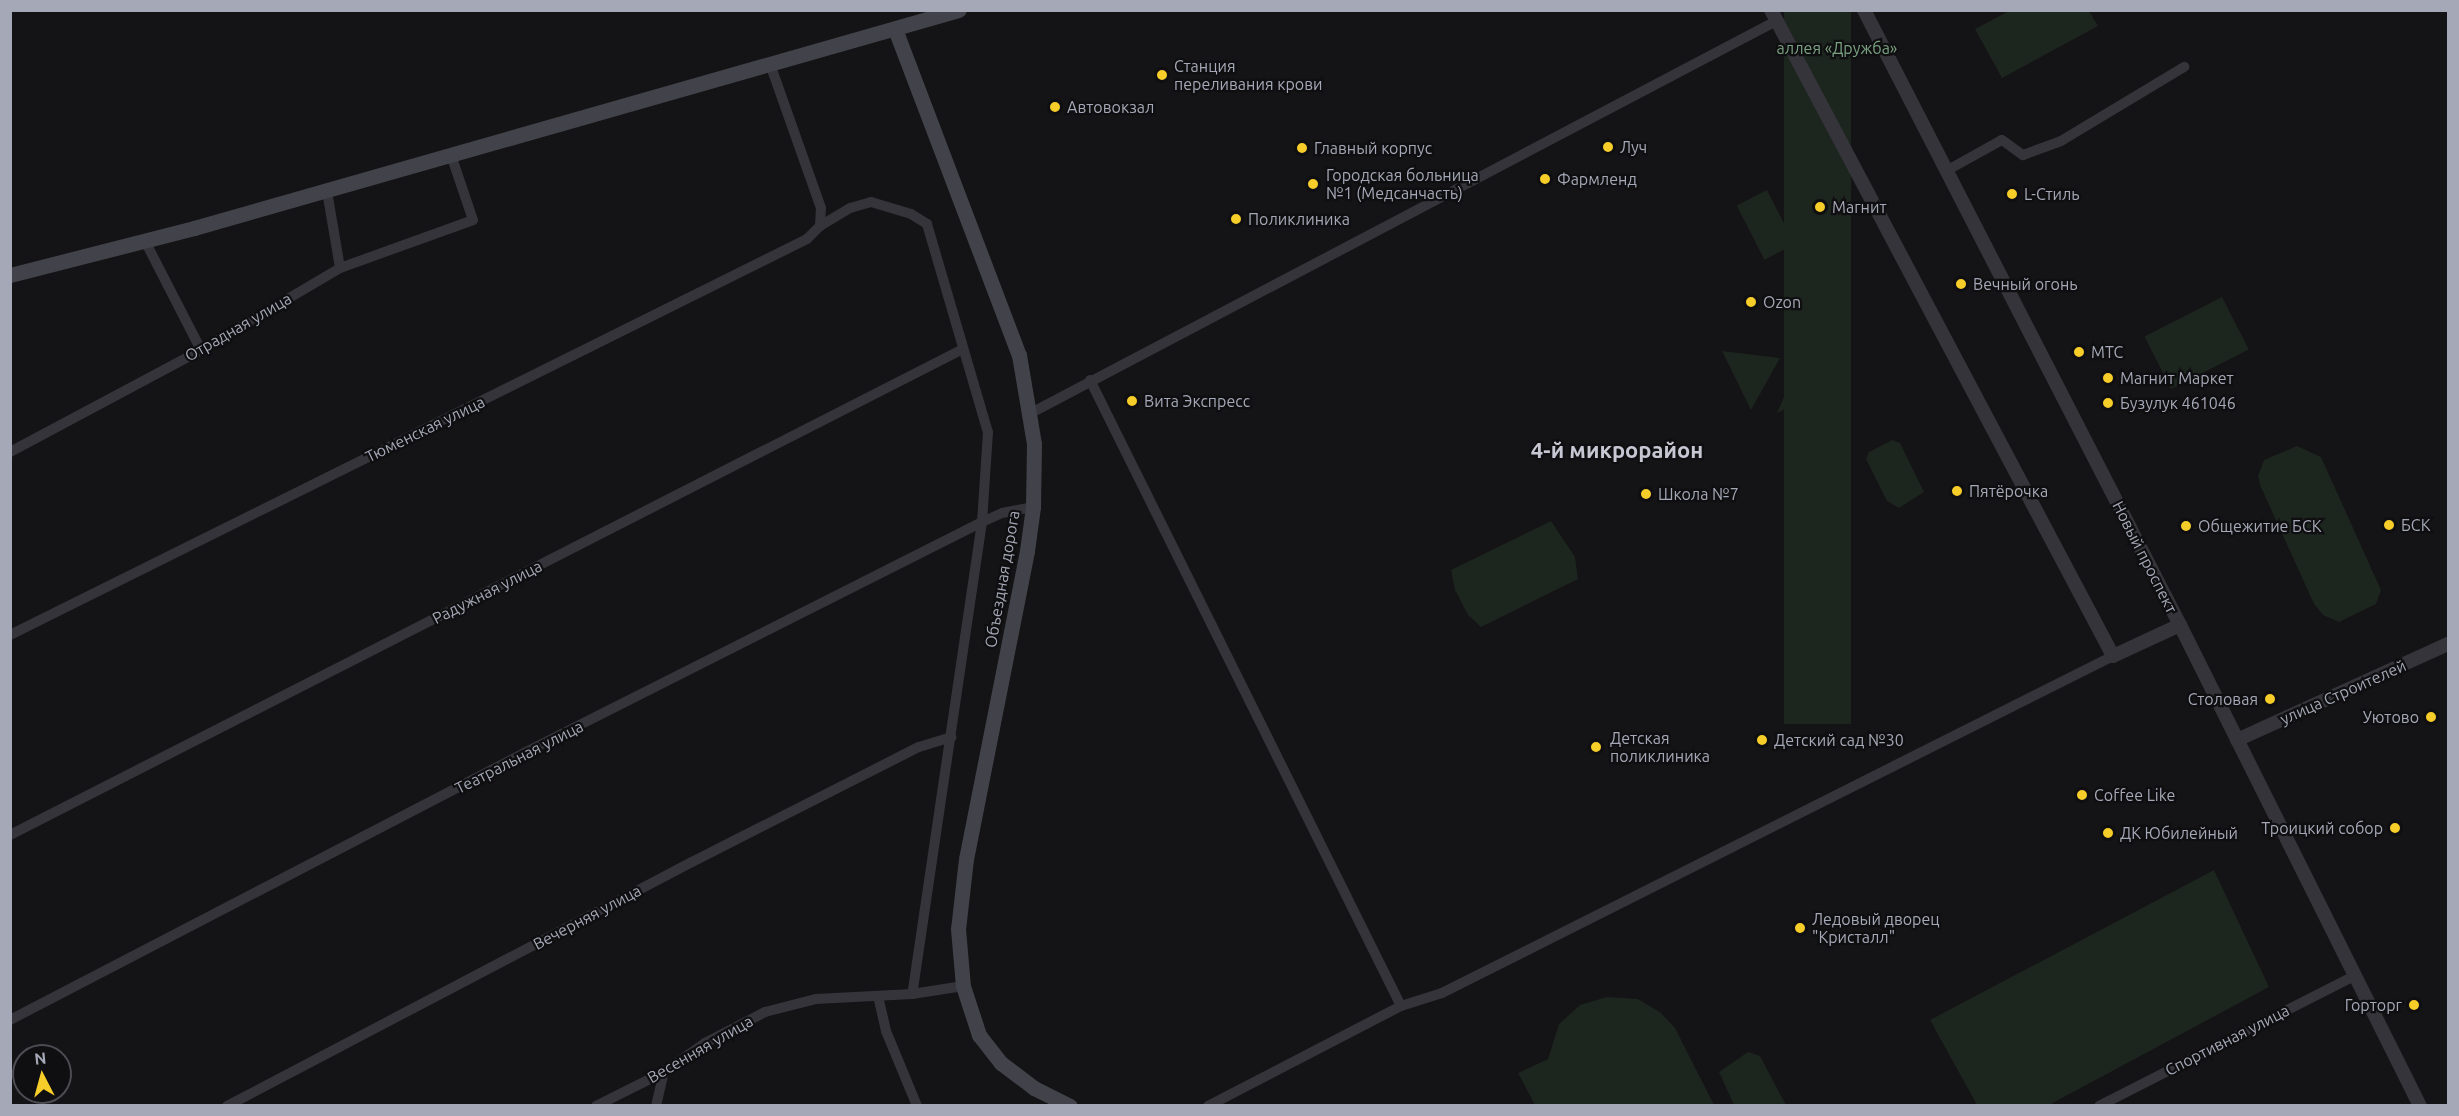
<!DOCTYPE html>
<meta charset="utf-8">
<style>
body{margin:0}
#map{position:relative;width:2459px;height:1116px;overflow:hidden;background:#141315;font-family:Ubuntu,sans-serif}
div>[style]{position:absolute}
.green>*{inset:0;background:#1d251f;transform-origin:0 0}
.minor>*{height:10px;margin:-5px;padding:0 5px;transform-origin:5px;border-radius:5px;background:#34343a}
.tertiary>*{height:14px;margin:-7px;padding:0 7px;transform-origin:7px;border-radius:7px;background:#34343a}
.secondary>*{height:15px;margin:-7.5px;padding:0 7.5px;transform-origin:7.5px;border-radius:7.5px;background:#42434a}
.dots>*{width:16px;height:16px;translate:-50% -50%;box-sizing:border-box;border:3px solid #0f0e10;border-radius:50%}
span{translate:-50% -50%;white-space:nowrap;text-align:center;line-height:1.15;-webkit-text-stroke:4.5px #0f0e10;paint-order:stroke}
.park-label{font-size:16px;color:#7ba282}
.poi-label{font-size:16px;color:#a5a8b6}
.left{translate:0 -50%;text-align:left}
.right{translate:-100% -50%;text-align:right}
.street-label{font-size:16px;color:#a5a8b6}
.district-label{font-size:22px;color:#c6c7d2;font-weight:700}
.frame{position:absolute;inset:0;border:12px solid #a5a8b6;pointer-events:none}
.north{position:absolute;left:12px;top:1044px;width:60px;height:60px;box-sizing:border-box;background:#0f0e10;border:2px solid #4b4c52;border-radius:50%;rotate:354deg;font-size:16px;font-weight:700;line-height:24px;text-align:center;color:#a5a8b6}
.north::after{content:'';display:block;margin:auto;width:21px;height:27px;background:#f7cd2a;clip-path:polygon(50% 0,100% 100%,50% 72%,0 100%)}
</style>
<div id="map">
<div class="green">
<div style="left:1784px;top:11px;width:67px;height:713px"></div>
<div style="clip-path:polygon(2009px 11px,2089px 11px,2098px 26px,2002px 78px,1975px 29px)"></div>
<div style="left:1767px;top:190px;width:61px;height:34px;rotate:63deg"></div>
<div style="left:2222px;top:297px;width:59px;height:87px;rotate:63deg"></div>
<div style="clip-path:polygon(1807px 344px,1833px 384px,1777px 413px)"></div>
<div style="clip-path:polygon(1722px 351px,1780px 358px,1751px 410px)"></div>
<div style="clip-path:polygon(1892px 440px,1900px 443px,1924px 492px,1899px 508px,1887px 501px,1866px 459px,1869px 452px)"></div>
<div style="clip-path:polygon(2297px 446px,2321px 457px,2381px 590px,2376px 604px,2339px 622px,2323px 615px,2314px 604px,2260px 485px,2258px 476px,2264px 460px)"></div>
<div style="clip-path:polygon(1551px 521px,1575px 557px,1578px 579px,1481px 627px,1468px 615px,1455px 590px,1451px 570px)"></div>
<div style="clip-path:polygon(2214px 870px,2269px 987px,2049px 1105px,1977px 1105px,1930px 1020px)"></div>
<div style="clip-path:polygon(1607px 997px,1638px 999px,1661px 1013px,1675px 1028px,1714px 1105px,1535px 1105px,1518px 1073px,1548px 1059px,1559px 1024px,1580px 1005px)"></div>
<div style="clip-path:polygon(1748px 1052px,1760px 1056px,1786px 1105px,1734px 1105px,1719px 1072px)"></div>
</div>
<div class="minor">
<div style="left:1946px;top:171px;width:64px;rotate:-29deg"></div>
<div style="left:2002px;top:140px;width:26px;rotate:36deg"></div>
<div style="left:2023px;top:155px;width:40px;rotate:-20.2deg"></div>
<div style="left:2061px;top:141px;width:144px;rotate:-31deg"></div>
<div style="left:327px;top:191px;width:78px;rotate:80.4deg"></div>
<div style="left:820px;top:226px;width:35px;rotate:-31deg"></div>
<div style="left:850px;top:208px;width:22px;rotate:-16deg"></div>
<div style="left:871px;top:202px;width:42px;rotate:16.7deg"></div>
<div style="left:911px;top:214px;width:19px;rotate:32deg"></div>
<div style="left:927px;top:224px;width:217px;rotate:73.7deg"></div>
<div style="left:988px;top:432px;width:90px;rotate:93.8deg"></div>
<div style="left:982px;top:522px;width:477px;rotate:98.4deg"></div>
<div style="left:145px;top:241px;width:123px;rotate:62.8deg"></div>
<div style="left:1090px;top:380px;width:699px;rotate:63.58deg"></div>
<div style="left:1031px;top:413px;width:842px;rotate:-27.75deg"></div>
<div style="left:10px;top:452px;width:217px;rotate:-28.1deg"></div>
<div style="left:201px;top:350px;width:161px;rotate:-30.5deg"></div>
<div style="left:340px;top:268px;width:141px;rotate:-19.8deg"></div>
<div style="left:473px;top:220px;width:69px;rotate:-108.7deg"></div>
<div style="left:10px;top:635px;width:890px;rotate:-26.42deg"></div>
<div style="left:807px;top:239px;width:18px;rotate:-45deg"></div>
<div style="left:820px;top:226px;width:18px;rotate:-87deg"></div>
<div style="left:821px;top:208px;width:153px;rotate:-109.5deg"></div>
<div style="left:10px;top:835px;width:1070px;rotate:-27.02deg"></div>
<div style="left:878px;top:996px;width:36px;rotate:77deg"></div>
<div style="left:886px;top:1031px;width:81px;rotate:67.5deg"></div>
<div style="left:10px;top:1020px;width:579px;rotate:-27.45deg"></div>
<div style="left:524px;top:753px;width:513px;rotate:-26.76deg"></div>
<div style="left:982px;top:522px;width:22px;rotate:-24deg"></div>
<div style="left:1002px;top:513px;width:32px;rotate:-11deg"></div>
<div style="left:227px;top:1106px;width:525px;rotate:-27.69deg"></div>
<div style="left:692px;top:862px;width:254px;rotate:-26.9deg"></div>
<div style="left:919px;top:747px;width:34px;rotate:-17deg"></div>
<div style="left:596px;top:1106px;width:76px;rotate:-26.6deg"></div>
<div style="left:664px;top:1072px;width:50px;rotate:-35.3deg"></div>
<div style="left:705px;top:1043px;width:68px;rotate:-27.3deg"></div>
<div style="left:765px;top:1012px;width:53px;rotate:-14.3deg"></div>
<div style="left:816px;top:999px;width:96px;rotate:-3deg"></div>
<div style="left:912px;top:994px;width:52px;rotate:-8.9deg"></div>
<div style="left:656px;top:1106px;width:35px;rotate:-77deg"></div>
<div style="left:1208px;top:1106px;width:217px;rotate:-27.4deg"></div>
<div style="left:1401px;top:1006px;width:43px;rotate:-17.6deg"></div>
<div style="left:1442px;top:993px;width:751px;rotate:-26.67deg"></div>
<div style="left:2099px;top:1106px;width:288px;rotate:-27deg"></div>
</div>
<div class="tertiary">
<div style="left:1771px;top:10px;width:731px;rotate:62.1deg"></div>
<div style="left:2113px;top:656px;width:74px;rotate:-24.8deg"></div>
<div style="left:1864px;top:10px;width:691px;rotate:62.8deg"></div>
<div style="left:2180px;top:625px;width:538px;rotate:63.48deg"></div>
<div style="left:2237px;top:740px;width:232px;rotate:-24.5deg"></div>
</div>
<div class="secondary">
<div style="left:895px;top:29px;width:349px;rotate:69.2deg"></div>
<div style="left:1019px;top:355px;width:90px;rotate:80.4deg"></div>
<div style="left:1034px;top:444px;width:63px;rotate:90.9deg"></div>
<div style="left:1033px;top:507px;width:44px;rotate:97.8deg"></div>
<div style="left:1027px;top:551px;width:314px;rotate:101.2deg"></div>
<div style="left:966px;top:859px;width:70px;rotate:96.5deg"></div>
<div style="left:958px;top:929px;width:57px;rotate:85deg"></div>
<div style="left:963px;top:986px;width:52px;rotate:71.9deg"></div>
<div style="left:979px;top:1035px;width:36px;rotate:52deg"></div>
<div style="left:1001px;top:1063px;width:41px;rotate:37.1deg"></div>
<div style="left:1034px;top:1088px;width:40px;rotate:26.6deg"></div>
<div style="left:10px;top:275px;width:190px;rotate:-14.3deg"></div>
<div style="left:194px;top:228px;width:795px;rotate:-15.91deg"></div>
</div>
<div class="dots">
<div style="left:1162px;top:75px;background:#f7cd2a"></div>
<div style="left:1055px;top:107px;background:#f7cd2a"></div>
<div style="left:1608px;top:147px;background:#f7cd2a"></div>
<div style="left:1302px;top:148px;background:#f7cd2a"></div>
<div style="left:1545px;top:179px;background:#f7cd2a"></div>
<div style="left:1313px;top:184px;background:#f7cd2a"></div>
<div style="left:2012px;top:194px;background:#f7cd2a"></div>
<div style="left:1820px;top:207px;background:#f7cd2a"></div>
<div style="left:1236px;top:219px;background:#f7cd2a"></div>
<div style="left:1961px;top:284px;background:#f7cd2a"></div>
<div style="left:1751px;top:302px;background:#f7cd2a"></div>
<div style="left:2079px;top:352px;background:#f7cd2a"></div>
<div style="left:2108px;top:378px;background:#f7cd2a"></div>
<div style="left:1132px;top:401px;background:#f7cd2a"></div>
<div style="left:2108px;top:403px;background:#f7cd2a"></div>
<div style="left:1957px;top:491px;background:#f7cd2a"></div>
<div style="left:1646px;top:494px;background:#f7cd2a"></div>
<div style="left:2389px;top:525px;background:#f7cd2a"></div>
<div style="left:2186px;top:526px;background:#f7cd2a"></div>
<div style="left:2270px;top:699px;background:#f7cd2a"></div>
<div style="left:2431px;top:717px;background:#f7cd2a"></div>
<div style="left:1762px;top:740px;background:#f7cd2a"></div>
<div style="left:1596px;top:747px;background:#f7cd2a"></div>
<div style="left:2082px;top:795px;background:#f7cd2a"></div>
<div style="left:2395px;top:828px;background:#f7cd2a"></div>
<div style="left:2108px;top:833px;background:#f7cd2a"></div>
<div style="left:1800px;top:928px;background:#f7cd2a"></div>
<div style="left:2414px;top:1005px;background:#f7cd2a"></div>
</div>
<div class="park-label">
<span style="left:1837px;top:48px">аллея «Дружба»</span>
</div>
<div class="poi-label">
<span class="left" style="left:1174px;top:75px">Станция<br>переливания крови</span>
<span class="left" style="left:1067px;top:107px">Автовокзал</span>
<span class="left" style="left:1620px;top:147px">Луч</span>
<span class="left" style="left:1314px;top:148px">Главный корпус</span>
<span class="left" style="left:1326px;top:184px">Городская больница<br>№1 (Медсанчасть)</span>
<span class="left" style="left:1557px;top:179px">Фармленд</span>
<span class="left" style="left:2024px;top:194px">L-Стиль</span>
<span class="left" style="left:1832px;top:207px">Магнит</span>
<span class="left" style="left:1248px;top:219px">Поликлиника</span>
<span class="left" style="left:1973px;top:284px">Вечный огонь</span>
<span class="left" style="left:1763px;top:302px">Ozon</span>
<span class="left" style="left:2091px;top:352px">МТС</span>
<span class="left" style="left:2120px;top:378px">Магнит Маркет</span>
<span class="left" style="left:1144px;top:401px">Вита Экспресс</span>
<span class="left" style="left:2120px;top:403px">Бузулук 461046</span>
<span class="left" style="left:1969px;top:491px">Пятёрочка</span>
<span class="left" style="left:1658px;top:494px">Школа №7</span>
<span class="left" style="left:2401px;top:525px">БСК</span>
<span class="left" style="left:2198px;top:526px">Общежитие БСК</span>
<span class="right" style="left:2258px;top:699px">Столовая</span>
<span class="right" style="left:2419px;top:717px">Уютово</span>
<span class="left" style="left:1610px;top:747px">Детская<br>поликлиника</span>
<span class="left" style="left:1774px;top:740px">Детский сад №30</span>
<span class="left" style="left:2094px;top:795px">Coffee Like</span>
<span class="right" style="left:2383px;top:828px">Троицкий собор</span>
<span class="left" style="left:2120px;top:833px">ДК Юбилейный</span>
<span class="left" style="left:1812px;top:928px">Ледовый дворец<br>"Кристалл"</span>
<span class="right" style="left:2402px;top:1005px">Горторг</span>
</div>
<div class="street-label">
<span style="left:238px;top:327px;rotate:-30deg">Отрадная улица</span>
<span style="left:425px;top:429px;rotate:-26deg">Тюменская улица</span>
<span style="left:2145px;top:557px;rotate:63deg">Новый проспект</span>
<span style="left:1002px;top:579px;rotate:-80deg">Объездная дорога</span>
<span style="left:487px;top:592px;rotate:-27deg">Радужная улица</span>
<span style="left:2343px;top:692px;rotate:-24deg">улица Строителей</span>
<span style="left:519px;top:757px;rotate:-27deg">Театральная улица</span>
<span style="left:587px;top:917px;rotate:-28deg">Вечерняя улица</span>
<span style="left:2227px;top:1040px;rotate:-27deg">Спортивная улица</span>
<span style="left:700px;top:1049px;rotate:-30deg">Весенняя улица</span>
</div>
<div class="district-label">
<span style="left:1617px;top:450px">4-й микрорайон</span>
</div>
<div class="frame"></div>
<div class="north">N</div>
</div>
